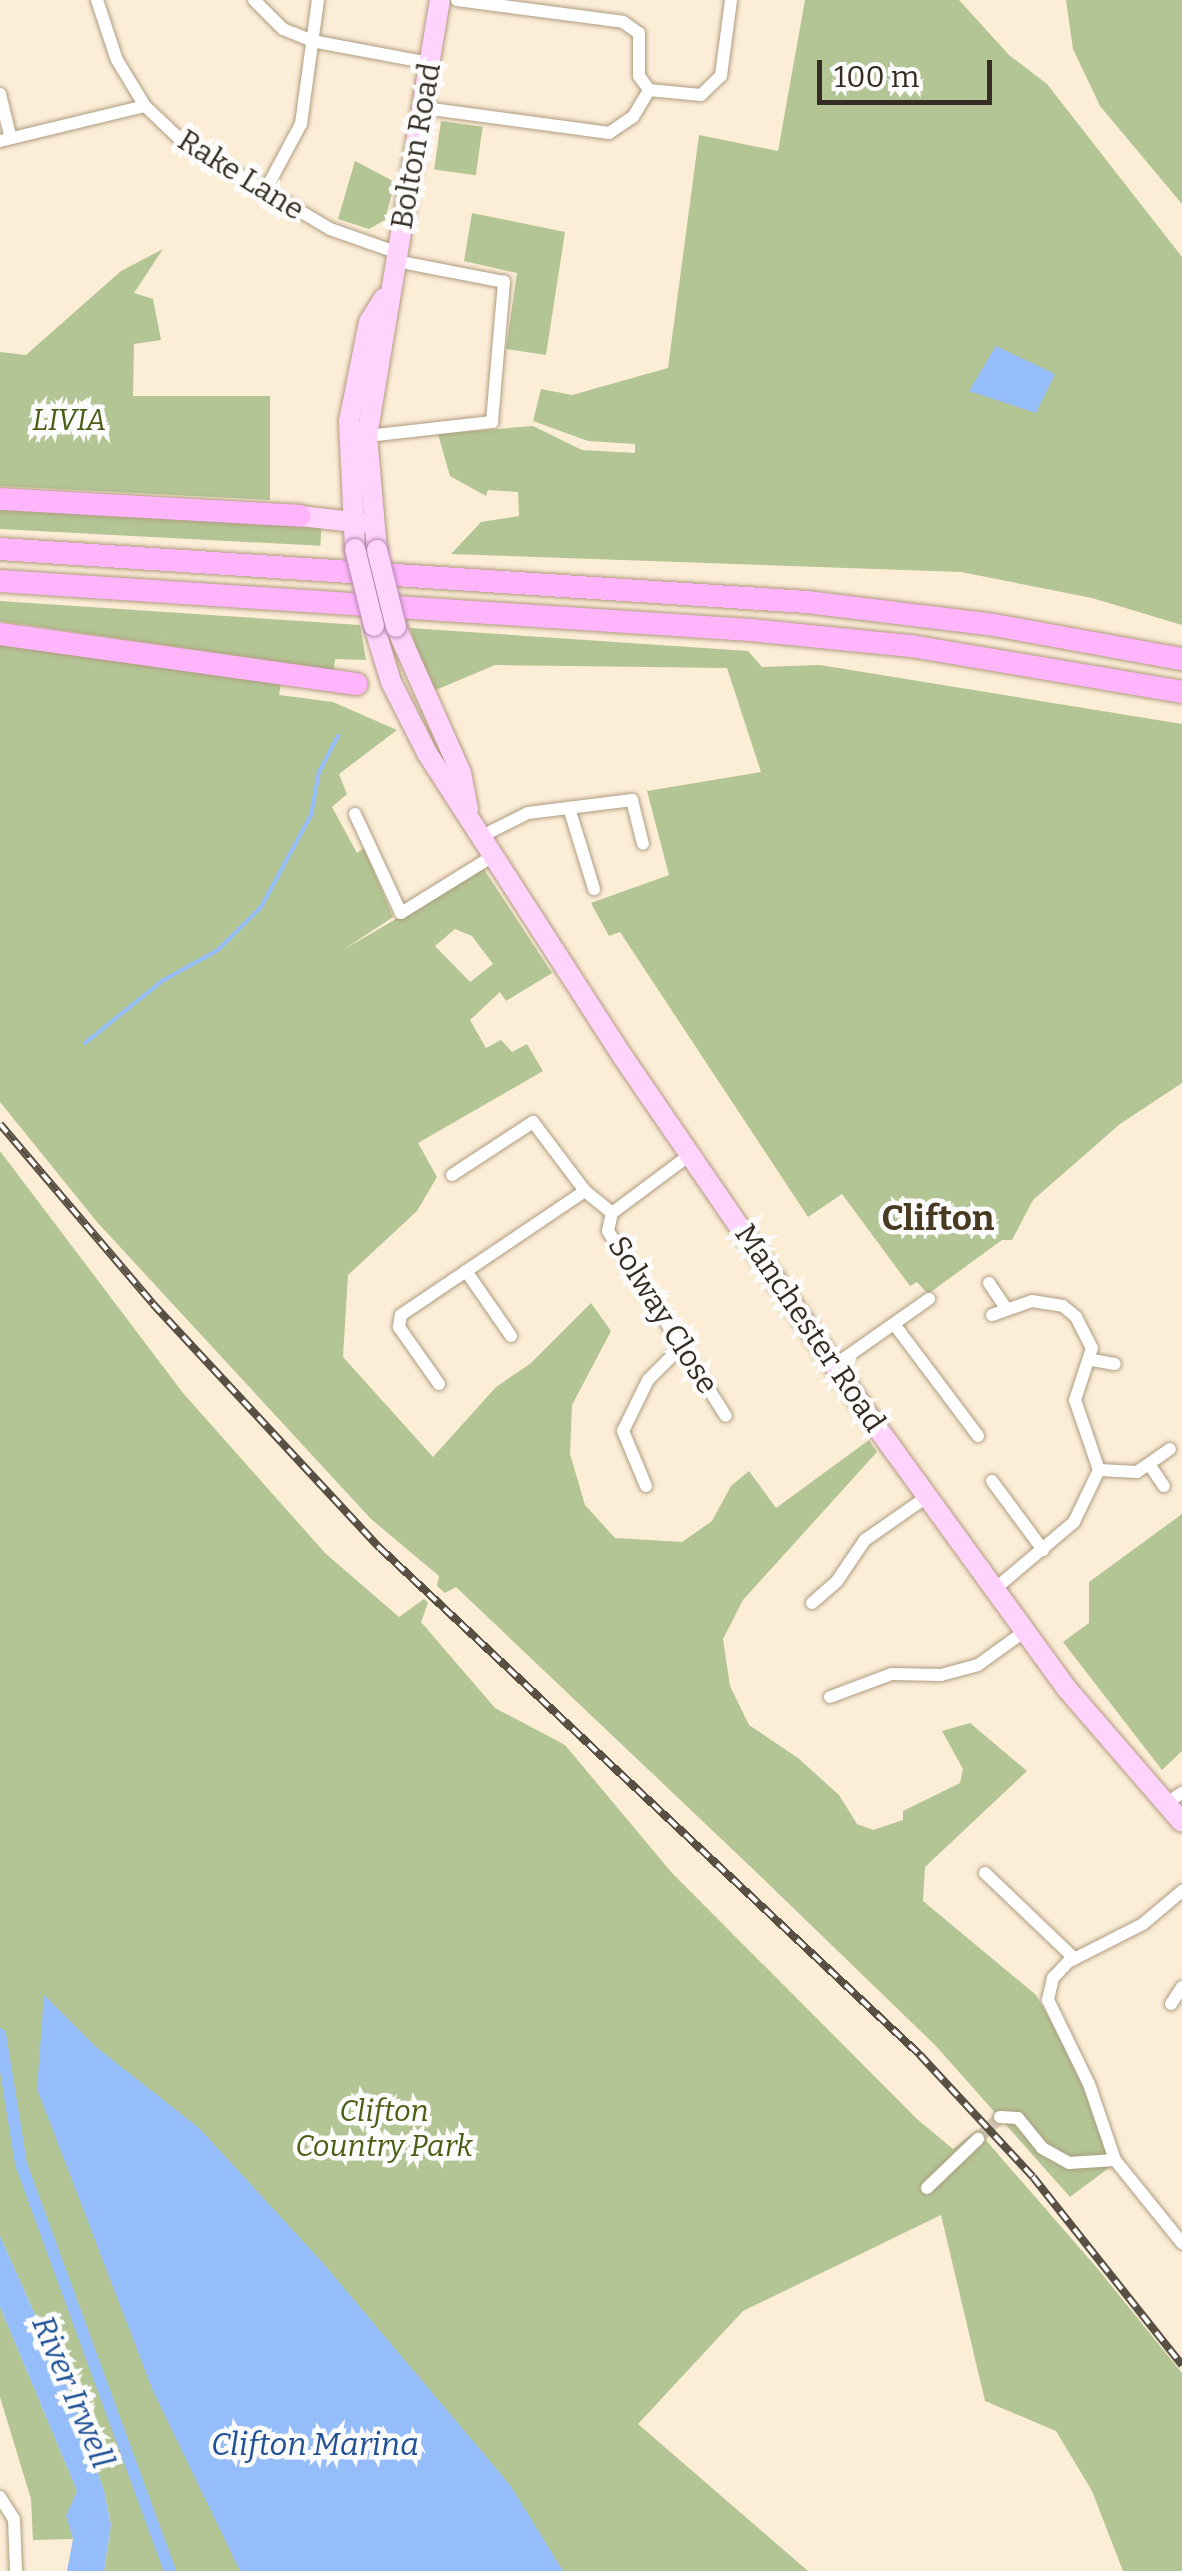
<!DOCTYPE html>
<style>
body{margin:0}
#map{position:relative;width:1182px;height:2571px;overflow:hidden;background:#fcedd6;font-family:Bitter,serif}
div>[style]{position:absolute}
.green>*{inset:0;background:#b3c594;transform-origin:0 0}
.water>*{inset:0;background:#94bdf9}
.stream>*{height:4px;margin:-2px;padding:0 2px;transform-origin:2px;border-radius:2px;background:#94bdf9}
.canal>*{height:12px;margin:-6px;padding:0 6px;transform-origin:6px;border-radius:6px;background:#94bdf9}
.minor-tunnel>*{height:12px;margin-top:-6px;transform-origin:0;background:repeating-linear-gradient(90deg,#d4c7b2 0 12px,transparent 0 18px)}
.roads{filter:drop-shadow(0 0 2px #ae9c81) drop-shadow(0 0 2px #ae9c81)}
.minor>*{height:12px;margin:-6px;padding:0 6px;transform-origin:6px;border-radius:6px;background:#fff}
.primary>*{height:20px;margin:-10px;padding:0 10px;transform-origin:10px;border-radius:10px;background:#ffd3fd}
.motorway>*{height:22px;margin:-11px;padding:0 11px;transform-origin:11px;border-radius:11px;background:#ffb5fc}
.rail>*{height:8px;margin-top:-4px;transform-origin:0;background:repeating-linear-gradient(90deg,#fcfcfc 0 11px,#595044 0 22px);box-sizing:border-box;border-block:2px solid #595044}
.bridges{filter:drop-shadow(0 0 2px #b885b0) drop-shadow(0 0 2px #b885b0)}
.primary-bridge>*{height:20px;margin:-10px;padding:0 10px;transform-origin:10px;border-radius:10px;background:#ffd3fd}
span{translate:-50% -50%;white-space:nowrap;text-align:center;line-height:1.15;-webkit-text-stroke:9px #fcfcfc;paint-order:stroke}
.street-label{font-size:30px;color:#352d23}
.park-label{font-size:30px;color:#4a5f15;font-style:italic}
.water-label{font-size:32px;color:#205197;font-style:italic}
.quarter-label{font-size:35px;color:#493a22;font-weight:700}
.scale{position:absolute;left:817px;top:60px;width:175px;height:45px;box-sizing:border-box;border:5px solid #352d23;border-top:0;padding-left:12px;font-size:30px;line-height:35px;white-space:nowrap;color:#352d23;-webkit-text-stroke:8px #fcfcfc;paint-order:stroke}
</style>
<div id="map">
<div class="green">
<div style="clip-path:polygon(805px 0,959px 0,1009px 55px,1047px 84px,1182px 257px,1182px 625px,1092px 598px,961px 572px,451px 554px,481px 522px,519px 516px,518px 492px,488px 490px,486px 496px,450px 476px,438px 434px,533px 426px,582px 450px,635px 453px,635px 444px,588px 441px,533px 421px,541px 389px,572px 395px,668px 368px,699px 135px,778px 151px)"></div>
<div style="clip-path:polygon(1066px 0,1182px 0,1182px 204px,1100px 106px,1073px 49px)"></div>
<div style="left:441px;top:121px;width:42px;height:49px;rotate:8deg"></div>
<div style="clip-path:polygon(355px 161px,395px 182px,385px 220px,369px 229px,338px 219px)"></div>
<div style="clip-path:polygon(472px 213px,565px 232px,546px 355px,506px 349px,517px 273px,464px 261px)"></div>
<div style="clip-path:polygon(163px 249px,134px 293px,153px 299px,161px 340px,134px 344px,133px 396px,270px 396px,270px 500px,0 486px,0 352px,26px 355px,121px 271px)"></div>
<div style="left:0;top:507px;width:322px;height:22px;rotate:3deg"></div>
<div style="clip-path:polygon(0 601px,360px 625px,366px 660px,335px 659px,334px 670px,0 621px)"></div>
<div style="clip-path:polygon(410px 628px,748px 651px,762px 667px,820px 665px,1182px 724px,1182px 1083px,1120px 1124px,1033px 1200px,1012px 1240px,1002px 1240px,928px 1294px,917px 1282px,910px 1286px,842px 1194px,808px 1217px,620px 932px,609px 936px,591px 903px,669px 875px,647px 791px,761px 772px,727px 668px,495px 665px,431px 692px)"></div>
<div style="clip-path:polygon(evenodd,0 642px,281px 683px,279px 695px,333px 702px,397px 730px,339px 774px,347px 794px,332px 807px,357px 853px,364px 848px,393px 917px,343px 950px,483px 868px,552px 973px,506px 1001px,500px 992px,470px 1020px,486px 1048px,501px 1040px,512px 1052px,527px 1044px,543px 1071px,418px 1143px,437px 1177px,417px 1211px,348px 1275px,343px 1357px,433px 1457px,496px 1387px,531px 1363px,591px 1303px,611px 1331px,572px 1405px,570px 1454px,585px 1505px,615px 1538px,682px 1542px,712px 1521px,731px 1486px,749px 1471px,776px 1508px,869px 1440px,877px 1452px,743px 1600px,723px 1639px,730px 1686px,749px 1725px,798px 1758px,839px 1795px,857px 1824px,873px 1830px,903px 1820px,903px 1811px,960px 1783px,963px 1769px,942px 1731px,970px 1723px,1027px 1771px,925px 1867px,923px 1901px,1036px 1995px,1089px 2090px,1114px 2164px,1070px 2197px,935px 2045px,754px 1870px,456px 1587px,445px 1593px,437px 1586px,439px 1576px,371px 1519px,97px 1222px,0 1102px,0 642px,455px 929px,472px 936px,493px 964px,470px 982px,435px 946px,455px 929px)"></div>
<div style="clip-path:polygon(0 1151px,183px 1393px,325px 1553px,399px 1617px,424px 1599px,428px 1603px,421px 1622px,495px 1708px,565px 1745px,672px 1873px,917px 2119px,953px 2149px,977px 2130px,1097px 2268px,1182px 2373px,1182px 2571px,1123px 2571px,1092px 2491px,1056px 2431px,985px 2401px,941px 2215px,743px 2311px,638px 2424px,808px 2571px,104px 2571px,111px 2525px,104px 2491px,71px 2396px,0 2236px)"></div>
<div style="clip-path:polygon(1182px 1514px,1182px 1751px,1162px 1770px,1063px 1642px,1089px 1623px,1089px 1582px)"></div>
<div style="clip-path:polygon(0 2307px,77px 2491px,67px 2515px,73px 2539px,33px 2540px,31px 2499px,0 2397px)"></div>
</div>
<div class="water">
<div style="clip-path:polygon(996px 346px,1055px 374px,1036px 413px,969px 391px)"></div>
<div style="clip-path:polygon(44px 1995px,96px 2047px,199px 2128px,322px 2262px,510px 2485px,563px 2571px,240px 2571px,153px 2391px,37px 2089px)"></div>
<div style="clip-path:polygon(0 2236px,71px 2396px,104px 2491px,111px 2525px,104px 2571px,67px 2571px,73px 2539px,66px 2515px,77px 2491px,0 2307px)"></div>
</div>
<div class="stream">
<div style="left:85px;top:1043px;width:99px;rotate:-38.8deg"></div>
<div style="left:162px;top:981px;width:64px;rotate:-29deg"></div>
<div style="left:218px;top:950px;width:61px;rotate:-45deg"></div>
<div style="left:261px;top:907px;width:105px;rotate:-61.5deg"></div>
<div style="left:311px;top:815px;width:44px;rotate:-79.5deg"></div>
<div style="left:319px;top:772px;width:41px;rotate:-62.2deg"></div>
</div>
<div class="canal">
<div style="left:0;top:2034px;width:132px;rotate:80.8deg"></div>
<div style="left:21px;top:2164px;width:433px;rotate:69.9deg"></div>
</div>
<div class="minor-tunnel">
<div style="left:978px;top:2139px;width:31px;rotate:-45deg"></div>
</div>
<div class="roads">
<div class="minor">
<div style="left:97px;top:0;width:63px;rotate:71.6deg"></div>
<div style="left:117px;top:60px;width:54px;rotate:58.7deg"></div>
<div style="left:145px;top:106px;width:51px;rotate:43.4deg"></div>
<div style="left:182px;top:141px;width:172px;rotate:30.7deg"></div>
<div style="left:330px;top:229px;width:72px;rotate:19.4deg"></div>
<div style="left:254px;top:0;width:41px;rotate:45deg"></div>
<div style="left:283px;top:29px;width:31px;rotate:22deg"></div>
<div style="left:312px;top:41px;width:120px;rotate:10.6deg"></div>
<div style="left:457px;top:0;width:167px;rotate:7.5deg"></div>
<div style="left:623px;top:22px;width:19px;rotate:35deg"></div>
<div style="left:639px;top:33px;width:43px;rotate:90deg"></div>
<div style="left:639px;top:76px;width:17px;rotate:54deg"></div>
<div style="left:649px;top:90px;width:52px;rotate:5.5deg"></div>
<div style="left:701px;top:95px;width:28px;rotate:-44deg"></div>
<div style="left:721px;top:76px;width:77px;rotate:-82.5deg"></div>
<div style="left:0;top:94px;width:42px;rotate:76.3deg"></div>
<div style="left:424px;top:108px;width:187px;rotate:7.7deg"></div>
<div style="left:609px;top:133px;width:29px;rotate:-34deg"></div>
<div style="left:633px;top:117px;width:31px;rotate:-59deg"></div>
<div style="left:0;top:141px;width:149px;rotate:-13.6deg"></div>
<div style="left:265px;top:191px;width:76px;rotate:-61.8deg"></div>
<div style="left:301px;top:124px;width:125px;rotate:-82.2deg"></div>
<div style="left:367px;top:436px;width:126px;rotate:-6.4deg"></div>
<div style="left:492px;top:422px;width:141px;rotate:-85.1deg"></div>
<div style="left:504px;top:282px;width:110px;rotate:-169deg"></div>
<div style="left:569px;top:808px;width:85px;rotate:72.8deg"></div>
<div style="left:355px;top:814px;width:109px;rotate:65.1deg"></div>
<div style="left:401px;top:913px;width:108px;rotate:-31.8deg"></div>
<div style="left:482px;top:836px;width:51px;rotate:-26.6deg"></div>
<div style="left:528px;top:813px;width:105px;rotate:-7.1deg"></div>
<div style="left:632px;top:800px;width:45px;rotate:76deg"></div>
<div style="left:452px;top:1175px;width:97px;rotate:-33.2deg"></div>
<div style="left:533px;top:1122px;width:86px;rotate:53deg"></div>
<div style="left:585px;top:1191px;width:35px;rotate:39deg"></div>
<div style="left:612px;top:1213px;width:99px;rotate:-36.8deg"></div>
<div style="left:612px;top:1213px;width:18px;rotate:103deg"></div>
<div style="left:608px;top:1231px;width:219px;rotate:57.5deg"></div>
<div style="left:466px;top:1271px;width:79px;rotate:55.3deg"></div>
<div style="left:989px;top:1283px;width:29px;rotate:56deg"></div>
<div style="left:992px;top:1315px;width:42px;rotate:-19.3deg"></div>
<div style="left:1032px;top:1301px;width:31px;rotate:9deg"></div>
<div style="left:1063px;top:1306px;width:17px;rotate:40deg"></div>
<div style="left:1076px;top:1317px;width:35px;rotate:63deg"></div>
<div style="left:1092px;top:1348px;width:55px;rotate:108.1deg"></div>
<div style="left:1075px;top:1400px;width:74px;rotate:71.1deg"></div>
<div style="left:1099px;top:1470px;width:58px;rotate:115.7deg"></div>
<div style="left:1074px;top:1522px;width:102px;rotate:139.8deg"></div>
<div style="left:894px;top:1324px;width:140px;rotate:53.1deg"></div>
<div style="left:1092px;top:1360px;width:23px;rotate:10deg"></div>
<div style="left:835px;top:1365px;width:115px;rotate:-35.1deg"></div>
<div style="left:439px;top:1384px;width:70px;rotate:-125.1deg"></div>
<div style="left:399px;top:1327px;width:12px;rotate:-81deg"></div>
<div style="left:401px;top:1315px;width:222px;rotate:-34deg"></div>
<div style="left:1151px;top:1467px;width:23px;rotate:56deg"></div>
<div style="left:1099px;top:1470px;width:38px;rotate:3deg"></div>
<div style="left:1137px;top:1472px;width:40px;rotate:-34.9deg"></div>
<div style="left:992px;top:1481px;width:86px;rotate:53.5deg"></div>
<div style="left:646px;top:1486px;width:60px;rotate:-112.7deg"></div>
<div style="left:623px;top:1431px;width:57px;rotate:-63.9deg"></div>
<div style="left:648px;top:1380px;width:49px;rotate:-45deg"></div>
<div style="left:812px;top:1603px;width:33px;rotate:-41deg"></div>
<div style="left:837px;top:1581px;width:50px;rotate:-55.7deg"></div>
<div style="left:865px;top:1540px;width:77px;rotate:-34.9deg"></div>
<div style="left:830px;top:1697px;width:66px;rotate:-20.4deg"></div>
<div style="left:892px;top:1674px;width:49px;rotate:1.2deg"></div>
<div style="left:941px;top:1675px;width:38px;rotate:-15deg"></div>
<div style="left:978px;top:1665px;width:58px;rotate:-35.9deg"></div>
<div style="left:1164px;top:1805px;width:22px;rotate:-34deg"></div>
<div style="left:985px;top:1873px;width:123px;rotate:43.7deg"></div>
<div style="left:1182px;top:1891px;width:51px;rotate:139.8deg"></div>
<div style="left:1143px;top:1924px;width:84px;rotate:153.1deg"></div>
<div style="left:1068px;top:1962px;width:22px;rotate:133deg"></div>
<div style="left:1053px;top:1978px;width:23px;rotate:103deg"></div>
<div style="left:1048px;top:2000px;width:93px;rotate:64deg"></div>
<div style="left:1089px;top:2084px;width:80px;rotate:71.1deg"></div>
<div style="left:1115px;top:2160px;width:107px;rotate:51.1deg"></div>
<div style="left:1171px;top:2004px;width:20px;rotate:-57deg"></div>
<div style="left:1000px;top:2117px;width:18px;rotate:3deg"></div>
<div style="left:1018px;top:2118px;width:38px;rotate:51deg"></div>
<div style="left:1042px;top:2148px;width:31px;rotate:29deg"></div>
<div style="left:1069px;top:2163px;width:46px;rotate:-3.7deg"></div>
<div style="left:927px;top:2188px;width:71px;rotate:-43.9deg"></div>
<div style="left:0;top:2497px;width:26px;rotate:58deg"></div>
<div style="left:14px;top:2519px;width:52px;rotate:87.8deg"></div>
</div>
<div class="primary">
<div style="left:300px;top:516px;width:62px;rotate:6.4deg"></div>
<div style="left:355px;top:549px;width:128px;rotate:-92.7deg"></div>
<div style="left:349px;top:421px;width:101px;rotate:-78.6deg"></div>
<div style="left:369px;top:322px;width:28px;rotate:-58deg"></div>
<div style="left:377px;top:550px;width:114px;rotate:-95deg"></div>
<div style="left:367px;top:436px;width:442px;rotate:-80.5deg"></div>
<div style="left:374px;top:626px;width:59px;rotate:73.1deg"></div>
<div style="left:391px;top:682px;width:80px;rotate:63.1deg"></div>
<div style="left:427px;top:753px;width:362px;rotate:57.2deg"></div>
<div style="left:623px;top:1057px;width:447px;rotate:55.6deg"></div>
<div style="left:876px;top:1426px;width:326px;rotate:54deg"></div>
<div style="left:1068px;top:1690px;width:174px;rotate:49.2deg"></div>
<div style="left:396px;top:627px;width:160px;rotate:66deg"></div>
<div style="left:461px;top:773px;width:37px;rotate:79deg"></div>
</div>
<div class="motorway">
<div style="left:0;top:499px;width:300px;rotate:3.2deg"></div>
<div style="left:0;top:549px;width:809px;rotate:3.76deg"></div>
<div style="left:807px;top:602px;width:188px;rotate:7deg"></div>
<div style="left:994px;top:625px;width:191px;rotate:10.3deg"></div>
<div style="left:0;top:581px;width:752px;rotate:3.74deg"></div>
<div style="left:750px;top:630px;width:162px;rotate:5.7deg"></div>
<div style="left:911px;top:646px;width:275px;rotate:9.6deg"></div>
<div style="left:0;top:634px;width:360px;rotate:8deg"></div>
</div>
</div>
<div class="rail">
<div style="left:0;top:1124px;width:236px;rotate:49.6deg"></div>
<div style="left:153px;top:1304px;width:333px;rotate:47.1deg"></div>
<div style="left:380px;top:1548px;width:741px;rotate:43.19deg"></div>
<div style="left:920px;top:2055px;width:166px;rotate:47.2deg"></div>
<div style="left:1033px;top:2177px;width:240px;rotate:51.6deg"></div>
</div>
<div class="bridges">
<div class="primary-bridge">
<div style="left:355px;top:549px;width:79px;rotate:76.1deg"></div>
<div style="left:377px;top:550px;width:79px;rotate:76.1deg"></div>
</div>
</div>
<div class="street-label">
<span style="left:416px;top:146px;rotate:-80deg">Bolton Road</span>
<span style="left:241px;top:175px;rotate:32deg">Rake Lane</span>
<span style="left:663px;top:1315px;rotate:58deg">Solway Close</span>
<span style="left:810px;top:1328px;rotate:56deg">Manchester Road</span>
</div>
<div class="park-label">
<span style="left:69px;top:420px">LIVIA</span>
<span style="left:384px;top:2128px">Clifton<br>Country Park</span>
</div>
<div class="water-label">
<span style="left:73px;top:2392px;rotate:67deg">River Irwell</span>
<span style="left:315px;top:2444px">Clifton Marina</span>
</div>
<div class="quarter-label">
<span style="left:938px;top:1218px">Clifton</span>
</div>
<div class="scale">100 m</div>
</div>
